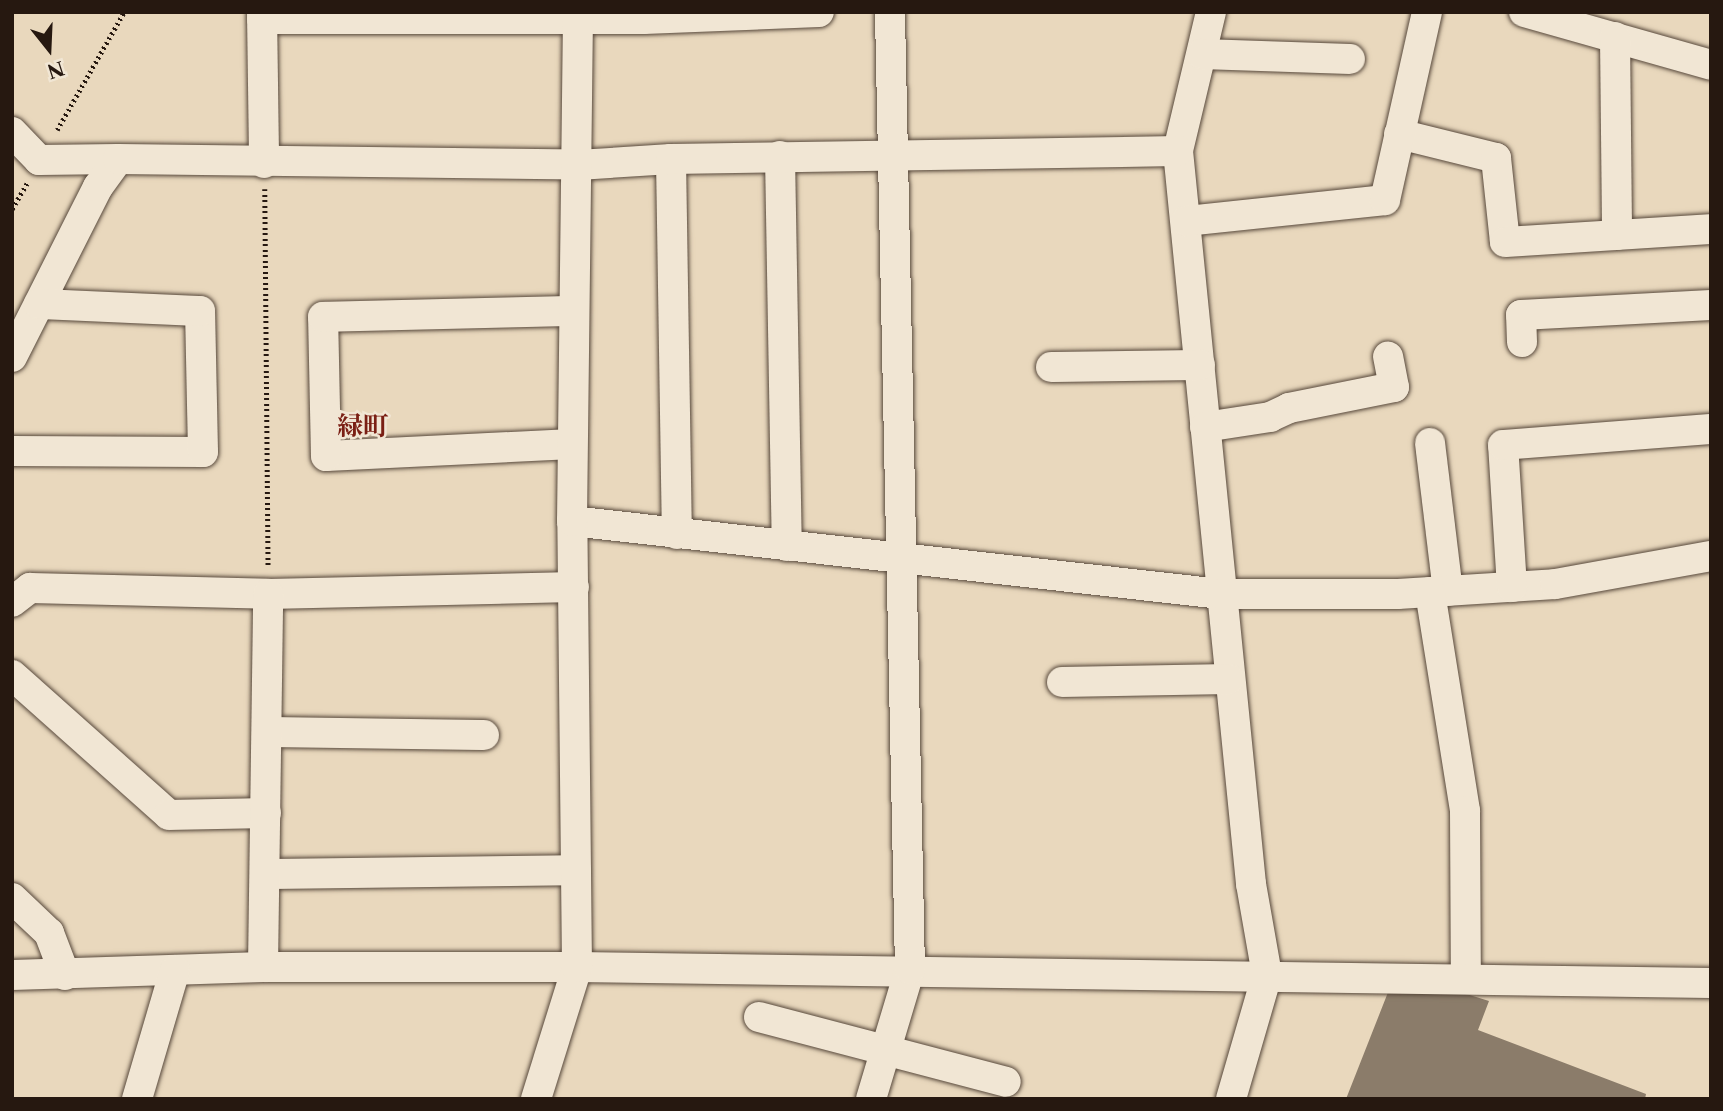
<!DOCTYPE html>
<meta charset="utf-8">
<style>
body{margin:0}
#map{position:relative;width:1723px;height:1111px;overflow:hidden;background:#e9d8bd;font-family:"Libre Caslon Text","Noto Serif JP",serif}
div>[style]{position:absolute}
.building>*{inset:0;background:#8b7c6a}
.path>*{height:4.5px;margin-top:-2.25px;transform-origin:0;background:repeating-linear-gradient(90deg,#261810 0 2px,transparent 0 5.5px)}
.roads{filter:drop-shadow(0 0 2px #57483b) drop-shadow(0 0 2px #57483b)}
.minor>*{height:30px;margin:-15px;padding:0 15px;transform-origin:15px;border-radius:15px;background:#f1e6d4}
span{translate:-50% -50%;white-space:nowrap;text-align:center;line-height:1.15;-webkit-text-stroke:5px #f1e6d4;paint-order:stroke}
.neighbourhood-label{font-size:26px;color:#7a1f14;font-weight:700}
.frame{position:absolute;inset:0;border:14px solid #261810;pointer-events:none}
.north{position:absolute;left:14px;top:14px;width:70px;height:70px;-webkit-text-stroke:5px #f1e6d4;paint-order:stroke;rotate:162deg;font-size:19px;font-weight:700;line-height:28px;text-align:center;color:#261810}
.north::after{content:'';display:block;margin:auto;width:24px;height:32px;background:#261810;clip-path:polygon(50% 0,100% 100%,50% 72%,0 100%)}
</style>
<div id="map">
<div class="building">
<div style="clip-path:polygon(1396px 972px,1489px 1001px,1478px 1030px,1646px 1094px,1645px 1099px,1346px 1099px)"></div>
</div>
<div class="path">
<div style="left:57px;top:130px;width:136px;rotate:-60.4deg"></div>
<div style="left:265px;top:189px;width:376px;rotate:89.5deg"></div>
<div style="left:12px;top:209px;width:30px;rotate:-60deg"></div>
</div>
<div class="roads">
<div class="minor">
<div style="left:262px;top:12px;width:151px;rotate:89.2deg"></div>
<div style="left:1211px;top:12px;width:143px;rotate:103.4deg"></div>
<div style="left:1178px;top:151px;width:737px;rotate:84.31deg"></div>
<div style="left:1251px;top:884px;width:92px;rotate:80deg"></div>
<div style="left:1267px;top:975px;width:129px;rotate:106.2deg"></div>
<div style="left:1524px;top:12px;width:194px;rotate:15.8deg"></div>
<div style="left:262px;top:19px;width:382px"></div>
<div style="left:644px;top:19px;width:175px;rotate:-2.3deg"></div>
<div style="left:1615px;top:37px;width:198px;rotate:89.4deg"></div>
<div style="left:1202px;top:54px;width:148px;rotate:1.9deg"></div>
<div style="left:12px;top:132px;width:39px;rotate:46deg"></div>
<div style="left:39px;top:160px;width:79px;rotate:-0.7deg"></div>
<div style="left:1399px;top:134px;width:100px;rotate:13.9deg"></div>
<div style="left:1496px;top:158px;width:84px;rotate:83.9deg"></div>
<div style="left:1505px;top:242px;width:206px;rotate:-3.6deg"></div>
<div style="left:780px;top:156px;width:390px;rotate:89deg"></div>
<div style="left:671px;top:159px;width:375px;rotate:89.1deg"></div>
<div style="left:1186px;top:221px;width:200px;rotate:-6deg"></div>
<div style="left:1385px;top:200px;width:193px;rotate:-77.4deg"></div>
<div style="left:1522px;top:342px;width:27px;rotate:-92deg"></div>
<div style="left:1521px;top:315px;width:190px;rotate:-3deg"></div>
<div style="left:12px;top:357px;width:191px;rotate:-63.2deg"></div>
<div style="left:98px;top:187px;width:34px;rotate:-54deg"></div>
<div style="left:118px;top:159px;width:460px;rotate:0.7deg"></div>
<div style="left:578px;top:165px;width:93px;rotate:-3.7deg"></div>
<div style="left:671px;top:159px;width:507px;rotate:-0.9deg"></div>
<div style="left:1051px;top:367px;width:149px;rotate:-0.8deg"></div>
<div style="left:1205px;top:427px;width:66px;rotate:-8.7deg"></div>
<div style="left:1270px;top:417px;width:21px;rotate:-25deg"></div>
<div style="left:1289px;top:408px;width:107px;rotate:-11.3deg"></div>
<div style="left:1394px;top:387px;width:31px;rotate:-101deg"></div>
<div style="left:1430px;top:443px;width:149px;rotate:83.1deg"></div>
<div style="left:572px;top:444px;width:246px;rotate:177.2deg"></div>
<div style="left:326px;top:456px;width:139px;rotate:-91.2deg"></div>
<div style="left:323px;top:317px;width:251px;rotate:-1.4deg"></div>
<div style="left:12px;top:451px;width:191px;rotate:0.3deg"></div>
<div style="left:203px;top:452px;width:141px;rotate:-91.2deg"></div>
<div style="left:200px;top:311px;width:161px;rotate:-177.5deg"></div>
<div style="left:572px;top:521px;width:653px;rotate:6.42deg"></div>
<div style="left:1221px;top:594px;width:177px"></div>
<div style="left:1398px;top:594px;width:157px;rotate:-3.6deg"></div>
<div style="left:1555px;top:584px;width:158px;rotate:-10.2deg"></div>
<div style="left:1512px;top:587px;width:142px;rotate:-93.6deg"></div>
<div style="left:1503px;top:445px;width:209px;rotate:-4.4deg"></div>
<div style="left:1430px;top:592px;width:222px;rotate:80.9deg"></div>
<div style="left:1465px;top:811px;width:168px;rotate:89.7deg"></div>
<div style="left:12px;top:602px;width:23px;rotate:-38deg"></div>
<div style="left:30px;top:588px;width:238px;rotate:1.4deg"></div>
<div style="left:268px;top:594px;width:306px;rotate:-1.3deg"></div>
<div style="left:12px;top:675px;width:210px;rotate:41.7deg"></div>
<div style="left:169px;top:815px;width:97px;rotate:-1.2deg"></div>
<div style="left:1062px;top:682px;width:167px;rotate:-1deg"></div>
<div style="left:267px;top:732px;width:217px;rotate:0.8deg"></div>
<div style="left:266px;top:874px;width:310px;rotate:-0.7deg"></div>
<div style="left:12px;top:898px;width:51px;rotate:43.4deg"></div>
<div style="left:49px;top:933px;width:45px;rotate:69.1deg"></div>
<div style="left:263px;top:967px;width:373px;rotate:-89.2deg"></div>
<div style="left:12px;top:975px;width:251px;rotate:-1.8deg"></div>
<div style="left:263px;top:967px;width:314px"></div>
<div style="left:577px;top:967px;width:1134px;rotate:0.81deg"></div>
<div style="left:759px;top:1017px;width:255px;rotate:14.7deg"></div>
<div style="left:137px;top:1099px;width:134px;rotate:-73.6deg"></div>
<div style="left:536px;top:1099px;width:138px;rotate:-72.7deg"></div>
<div style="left:577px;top:967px;width:446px;rotate:-90.6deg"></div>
<div style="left:572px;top:521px;width:502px;rotate:-89.32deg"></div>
<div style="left:871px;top:1099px;width:136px;rotate:-73.3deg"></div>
<div style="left:910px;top:969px;width:957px;rotate:-91.2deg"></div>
</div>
</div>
<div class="neighbourhood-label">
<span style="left:363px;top:427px">緑町</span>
</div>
<div class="frame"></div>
<div class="north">N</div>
</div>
